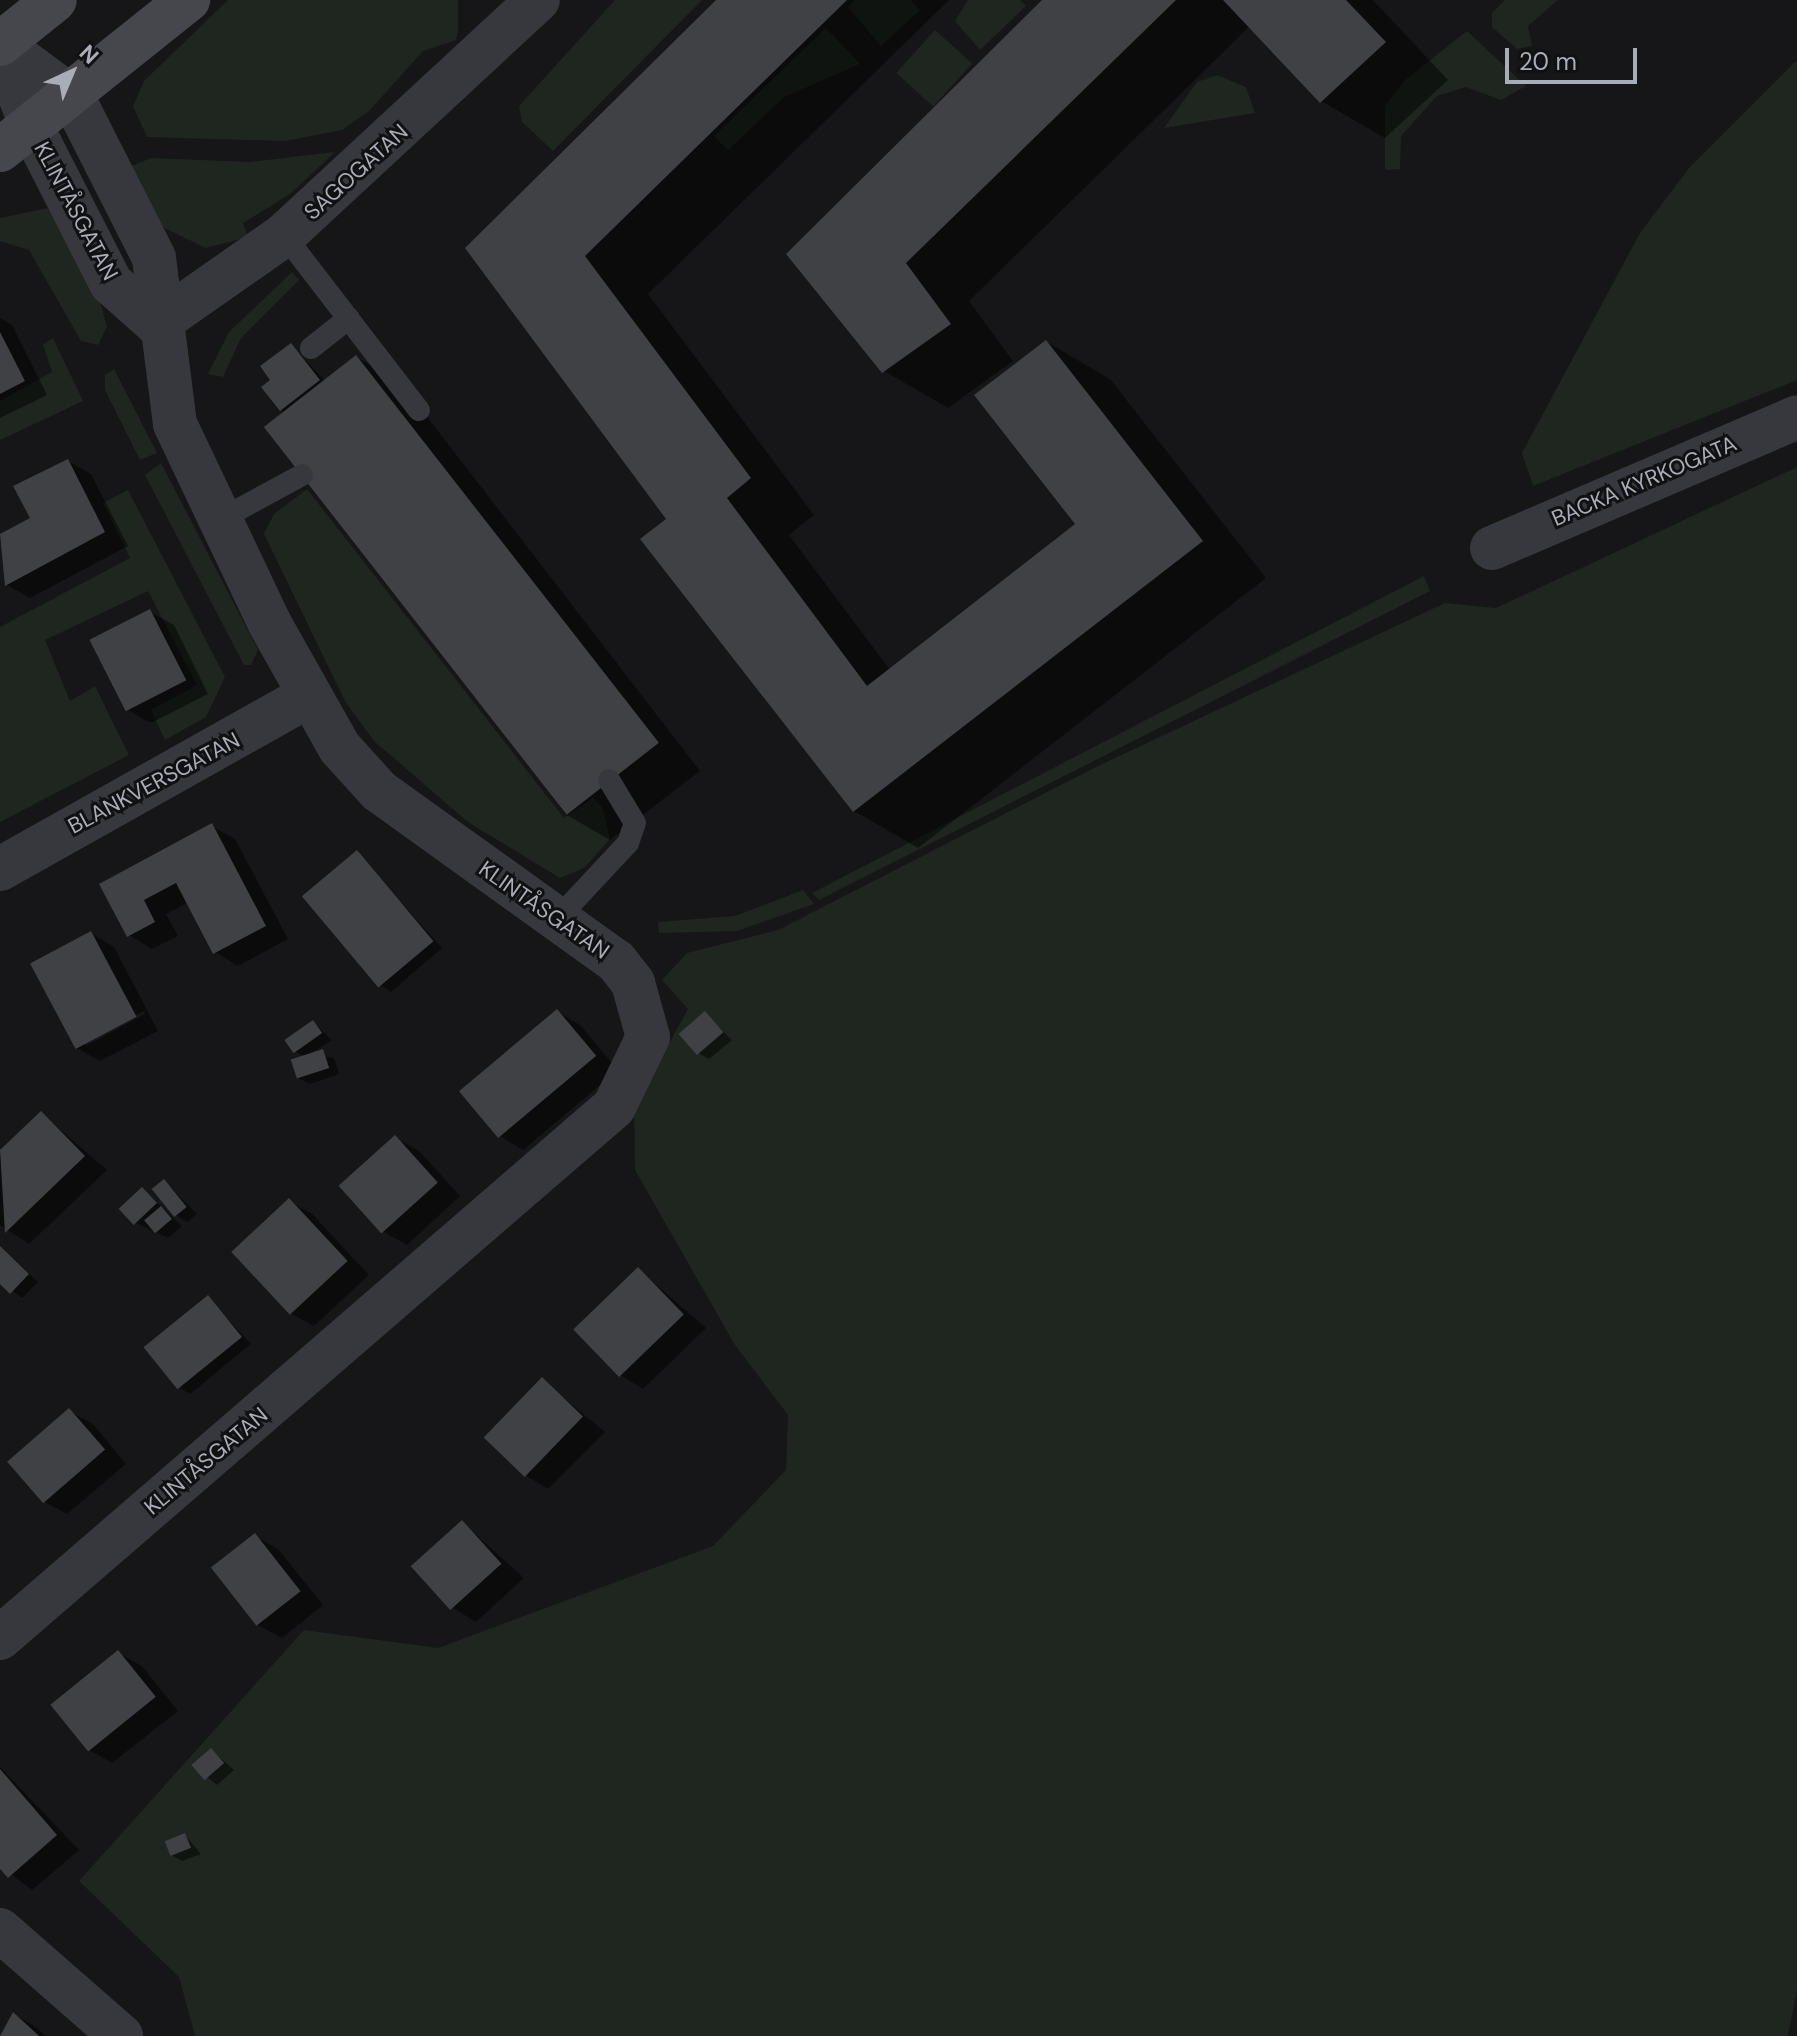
<!DOCTYPE html>
<meta charset="utf-8">
<style>
body{margin:0}
#map{position:relative;width:1797px;height:2036px;overflow:hidden;background:#161618;font-family:"DM Sans",sans-serif}
div>[style]{position:absolute}
.green>*{inset:0;background:#1e261f;transform-origin:0 0}
.shadow>*{inset:0;background:#0007}
.building>*{inset:0;background:#404145;transform-origin:0 0}
.lane>*{height:22px;margin:-11px;padding:0 11px;transform-origin:11px;border-radius:11px;background:#37383d}
.street>*{height:44px;margin:-22px;padding:0 22px;transform-origin:22px;border-radius:22px;background:#37383d}
.secondary>*{height:44px;margin:-22px;padding:0 22px;transform-origin:22px;border-radius:22px;background:#45474d}
span{translate:-50% -50%;white-space:nowrap;text-align:center;line-height:1.15;-webkit-text-stroke:6px #111113;paint-order:stroke}
.street-label{font-size:22px;color:#a8adb8}
.north{position:absolute;left:32px;top:32px;width:80px;height:80px;-webkit-text-stroke:6px #111113;paint-order:stroke;rotate:44deg;font-size:22px;font-weight:700;line-height:32px;text-align:center;color:#a8adb8}
.north::after{content:'';display:block;margin:auto;width:28px;height:36px;background:#a8adb8;clip-path:polygon(50% 0,100% 100%,50% 72%,0 100%)}
.scale{position:absolute;left:1505px;top:48px;width:132px;height:36px;box-sizing:border-box;border:4px solid #a8adb8;border-top:0;padding-left:10px;font-size:24px;line-height:28px;white-space:nowrap;color:#a8adb8;-webkit-text-stroke:6px #111113;paint-order:stroke}
</style>
<div id="map">
<div class="green">
<div style="clip-path:polygon(228px 0,458px 0,458px 31px,456px 40px,423px 51px,369px 111px,342px 130px,285px 141px,147px 137px,133px 106px,144px 81px)"></div>
<div style="clip-path:polygon(615px 0,702px 0,553px 151px,522px 122px,519px 106px)"></div>
<div style="clip-path:polygon(855px 0,910px 0,920px 10px,881px 46px,848px 7px)"></div>
<div style="clip-path:polygon(968px 0,1020px 0,1026px 6px,980px 50px,955px 21px)"></div>
<div style="clip-path:polygon(1505px 0,1558px 0,1528px 26px,1532px 46px,1517px 49px,1492px 27px,1492px 13px)"></div>
<div style="clip-path:polygon(826px 28px,860px 64px,784px 97px,728px 150px,714px 136px)"></div>
<div style="left:935px;top:30px;width:50px;height:58px;rotate:42deg"></div>
<div style="clip-path:polygon(1467px 31px,1526px 86px,1501px 100px,1466px 87px,1437px 96px,1401px 136px,1400px 169px,1385px 170px,1385px 106px,1405px 80px)"></div>
<div style="clip-path:polygon(1797px 60px,1797px 380px,1533px 486px,1522px 453px,1640px 233px,1689px 168px)"></div>
<div style="clip-path:polygon(1217px 75px,1246px 87px,1255px 113px,1164px 128px,1197px 82px)"></div>
<div style="clip-path:polygon(335px 152px,290px 194px,243px 223px,248px 237px,206px 248px,160px 226px,127px 168px,151px 158px,250px 162px)"></div>
<div style="clip-path:polygon(48px 208px,97px 291px,107px 327px,98px 345px,81px 341px,29px 250px,0 241px,0 218px)"></div>
<div style="clip-path:polygon(292px 272px,299px 280px,241px 338px,223px 377px,208px 374px,229px 332px)"></div>
<div style="clip-path:polygon(53px 338px,83px 401px,0 440px,0 401px,52px 372px,43px 344px)"></div>
<div style="clip-path:polygon(114px 369px,157px 453px,140px 460px,105px 390px,105px 375px)"></div>
<div style="clip-path:polygon(161px 463px,258px 650px,251px 665px,244px 665px,145px 475px)"></div>
<div style="clip-path:polygon(1797px 467px,1797px 1990px,1788px 2036px,195px 2036px,179px 1977px,79px 1881px,304px 1630px,438px 1648px,713px 1546px,786px 1470px,788px 1415px,735px 1345px,635px 1170px,634px 1108px,688px 1009px,662px 980px,687px 953px,778px 930px,1096px 767px,1445px 603px,1496px 608px)"></div>
<div style="clip-path:polygon(307px 489px,564px 818px,593px 798px,602px 807px,610px 839px,584px 868px,560px 878px,468px 822px,374px 741px,346px 703px,264px 534px,274px 514px)"></div>
<div style="clip-path:polygon(128px 490px,225px 677px,206px 717px,165px 740px,151px 710px,197px 685px,148px 591px,45px 640px,70px 701px,95px 686px,129px 755px,0 822px,0 627px,130px 558px,103px 503px)"></div>
<div style="clip-path:polygon(1424px 576px,1430px 591px,819px 900px,812px 893px)"></div>
<div style="clip-path:polygon(803px 890px,814px 904px,737px 931px,659px 933px,658px 922px,735px 916px)"></div>
</div>
<div class="shadow">
<div style="clip-path:polygon(719px 0,949px 0,648px 294px,814px 515px,789px 535px,890px 670px,1078px 525px,1047px 342px,1110px 379px,1266px 578px,918px 848px,854px 811px,669px 519px,467px 248px)"></div>
<div style="clip-path:polygon(1045px 0,1373px 0,1448px 80px,1385px 138px,1321px 101px,1250px 26px,969px 301px,1013px 361px,948px 408px,884px 371px,789px 254px)"></div>
<div style="clip-path:polygon(0 318px,12px 325px,47px 395px,0 418px)"></div>
<div style="clip-path:polygon(291px 345px,325px 381px,356px 357px,401px 383px,700px 771px,610px 840px,565px 814px,281px 409px)"></div>
<div style="clip-path:polygon(68px 461px,91px 474px,128px 546px,30px 598px,7px 585px,0 537px,33px 519px)"></div>
<div style="clip-path:polygon(150px 612px,174px 625px,208px 694px,151px 723px,128px 710px)"></div>
<div style="clip-path:polygon(211px 826px,235px 839px,288px 939px,238px 966px,215px 952px,189px 902px,166px 914px,178px 936px,152px 949px,129px 935px,101px 885px)"></div>
<div style="clip-path:polygon(357px 853px,442px 948px,391px 992px,380px 985px)"></div>
<div style="clip-path:polygon(evenodd,91px 933px,114px 947px,158px 1031px,100px 1061px,76px 1048px,91px 933px,144px 1011px,145px 1014px,86px 1046px,86px 1041px,144px 1011px)"></div>
<div style="clip-path:polygon(557px 1011px,580px 1025px,618px 1070px,523px 1150px,500px 1136px)"></div>
<div style="clip-path:polygon(705px 1014px,732px 1040px,709px 1059px,698px 1053px)"></div>
<div style="clip-path:polygon(313px 1022px,332px 1040px,310px 1054px,334px 1058px,339px 1074px,310px 1084px,298px 1078px,306px 1057px,294px 1051px)"></div>
<div style="clip-path:polygon(41px 1113px,107px 1170px,29px 1244px,0 1225px,0 1153px)"></div>
<div style="clip-path:polygon(395px 1138px,419px 1151px,460px 1196px,407px 1245px,384px 1232px,342px 1187px)"></div>
<div style="clip-path:polygon(164px 1181px,197px 1214px,187px 1222px,176px 1215px)"></div>
<div style="clip-path:polygon(143px 1190px,182px 1226px,168px 1238px,136px 1223px)"></div>
<div style="clip-path:polygon(289px 1201px,312px 1214px,369px 1275px,314px 1326px,290px 1313px)"></div>
<div style="clip-path:polygon(0 1247px,38px 1282px,22px 1298px,0 1281px)"></div>
<div style="clip-path:polygon(639px 1270px,706px 1328px,643px 1389px,620px 1375px)"></div>
<div style="clip-path:polygon(208px 1298px,251px 1344px,190px 1394px,178px 1387px)"></div>
<div style="clip-path:polygon(542px 1380px,605px 1432px,548px 1489px,525px 1475px)"></div>
<div style="clip-path:polygon(69px 1411px,93px 1424px,126px 1464px,67px 1514px,43px 1501px)"></div>
<div style="clip-path:polygon(462px 1522px,524px 1578px,476px 1622px,453px 1608px)"></div>
<div style="clip-path:polygon(255px 1536px,278px 1549px,323px 1605px,282px 1638px,258px 1625px)"></div>
<div style="clip-path:polygon(118px 1653px,142px 1666px,178px 1711px,112px 1763px,89px 1750px)"></div>
<div style="clip-path:polygon(212px 1751px,234px 1770px,217px 1785px,194px 1766px)"></div>
<div style="clip-path:polygon(0 1767px,79px 1850px,32px 1890px,0 1866px)"></div>
<div style="clip-path:polygon(185px 1835px,201px 1854px,182px 1861px,171px 1855px)"></div>
<div style="clip-path:polygon(13px 2014px,36px 2027px,46px 2036px,0 2036px)"></div>
</div>
<div class="building">
<div style="clip-path:polygon(716px 0,847px 0,585px 256px,751px 478px,727px 498px,867px 686px,1075px 524px,974px 395px,1046px 340px,1203px 541px,853px 812px,640px 539px,666px 519px,465px 248px)"></div>
<div style="clip-path:polygon(1042px 0,1176px 0,906px 263px,951px 324px,882px 373px,786px 254px)"></div>
<div style="clip-path:polygon(1223px 0,1346px 0,1386px 42px,1320px 103px)"></div>
<div style="clip-path:polygon(0 332px,25px 381px,0 394px)"></div>
<div style="clip-path:polygon(291px 343px,320px 380px,280px 411px,261px 387px,270px 380px,260px 366px)"></div>
<div style="left:356px;top:355px;width:492px;height:117px;rotate:52deg"></div>
<div style="clip-path:polygon(68px 459px,105px 532px,5px 586px,0 534px,30px 518px,13px 486px)"></div>
<div style="left:150px;top:609px;width:80px;height:68px;rotate:63deg"></div>
<div style="clip-path:polygon(212px 823px,266px 926px,213px 954px,176px 883px,144px 900px,155px 922px,127px 937px,99px 884px)"></div>
<div style="left:357px;top:850px;width:119px;height:72px;rotate:50deg"></div>
<div style="left:91px;top:931px;width:97px;height:69px;rotate:62deg"></div>
<div style="left:557px;top:1009px;width:61px;height:128px;rotate:50deg"></div>
<div style="left:705px;top:1011px;width:28px;height:35px;rotate:49deg"></div>
<div style="left:313px;top:1020px;width:16px;height:35px;rotate:55deg"></div>
<div style="left:323px;top:1049px;width:20px;height:34px;rotate:72deg"></div>
<div style="clip-path:polygon(41px 1111px,85px 1156px,5px 1233px,0 1150px)"></div>
<div style="left:395px;top:1135px;width:64px;height:76px;rotate:48deg"></div>
<div style="left:164px;top:1179px;width:36px;height:16px;rotate:51deg"></div>
<div style="left:142px;top:1187px;width:22px;height:32px;rotate:47deg"></div>
<div style="left:289px;top:1198px;width:86px;height:79px;rotate:47deg"></div>
<div style="left:161px;top:1206px;width:17px;height:22px;rotate:50deg"></div>
<div style="clip-path:polygon(0 1246px,29px 1274px,10px 1294px,0 1284px)"></div>
<div style="left:638px;top:1267px;width:66px;height:90px;rotate:46deg"></div>
<div style="left:208px;top:1295px;width:54px;height:83px;rotate:51deg"></div>
<div style="left:542px;top:1377px;width:57px;height:84px;rotate:44deg"></div>
<div style="left:69px;top:1408px;width:55px;height:82px;rotate:49deg"></div>
<div style="left:462px;top:1520px;width:59px;height:69px;rotate:48deg"></div>
<div style="left:255px;top:1533px;width:74px;height:56px;rotate:52deg"></div>
<div style="left:118px;top:1650px;width:60px;height:87px;rotate:51deg"></div>
<div style="left:211px;top:1748px;width:20px;height:26px;rotate:49deg"></div>
<div style="clip-path:polygon(0 1769px,57px 1835px,8px 1878px,0 1869px)"></div>
<div style="left:185px;top:1833px;width:16px;height:22px;rotate:68deg"></div>
<div style="clip-path:polygon(13px 2012px,39px 2036px,0 2036px)"></div>
</div>
<div class="lane">
<div style="left:284px;top:235px;width:221px;rotate:52.4deg"></div>
<div style="left:311px;top:348px;width:48px;rotate:-38.3deg"></div>
<div style="left:221px;top:519px;width:92px;rotate:-28.5deg"></div>
<div style="left:556px;top:920px;width:105px;rotate:-46.9deg"></div>
<div style="left:628px;top:843px;width:21px;rotate:-71deg"></div>
<div style="left:635px;top:823px;width:50px;rotate:-121.2deg"></div>
</div>
<div class="street">
<div style="left:0;top:44px;width:91px;rotate:36.5deg"></div>
<div style="left:73px;top:98px;width:179px;rotate:63.1deg"></div>
<div style="left:154px;top:258px;width:167px;rotate:82.8deg"></div>
<div style="left:175px;top:424px;width:221px;rotate:64.6deg"></div>
<div style="left:270px;top:624px;width:142px;rotate:60.6deg"></div>
<div style="left:340px;top:748px;width:58px;rotate:47.8deg"></div>
<div style="left:379px;top:791px;width:292px;rotate:35.7deg"></div>
<div style="left:616px;top:961px;width:28px;rotate:52deg"></div>
<div style="left:633px;top:983px;width:56px;rotate:74.5deg"></div>
<div style="left:648px;top:1037px;width:78px;rotate:115.9deg"></div>
<div style="left:614px;top:1107px;width:812px;rotate:139.15deg"></div>
<div style="left:0;top:44px;width:92px;rotate:69deg"></div>
<div style="left:33px;top:130px;width:172px;rotate:63deg"></div>
<div style="left:111px;top:283px;width:62px;rotate:41.7deg"></div>
<div style="left:157px;top:324px;width:155px;rotate:-35deg"></div>
<div style="left:284px;top:235px;width:346px;rotate:-42.8deg"></div>
<div style="left:1492px;top:548px;width:332px;rotate:-23.2deg"></div>
<div style="left:0;top:869px;width:353px;rotate:-29.3deg"></div>
<div style="left:0;top:1930px;width:161px;rotate:41.2deg"></div>
</div>
<div class="secondary">
<div style="left:0;top:44px;width:70px;rotate:-38.7deg"></div>
<div style="left:0;top:150px;width:241px;rotate:-38.6deg"></div>
</div>
<div class="street-label">
<span style="left:356px;top:172px;rotate:-42deg">SAGOGATAN</span>
<span style="left:76px;top:211px;rotate:62deg">KLINTÅSGATAN</span>
<span style="left:1644px;top:481px;rotate:-23deg">BACKA KYRKOGATA</span>
<span style="left:154px;top:783px;rotate:-28deg">BLANKVERSGATAN</span>
<span style="left:544px;top:910px;rotate:35deg">KLINTÅSGATAN</span>
<span style="left:206px;top:1461px;rotate:-40deg">KLINTÅSGATAN</span>
</div>
<div class="north">N</div>
<div class="scale">20 m</div>
</div>
